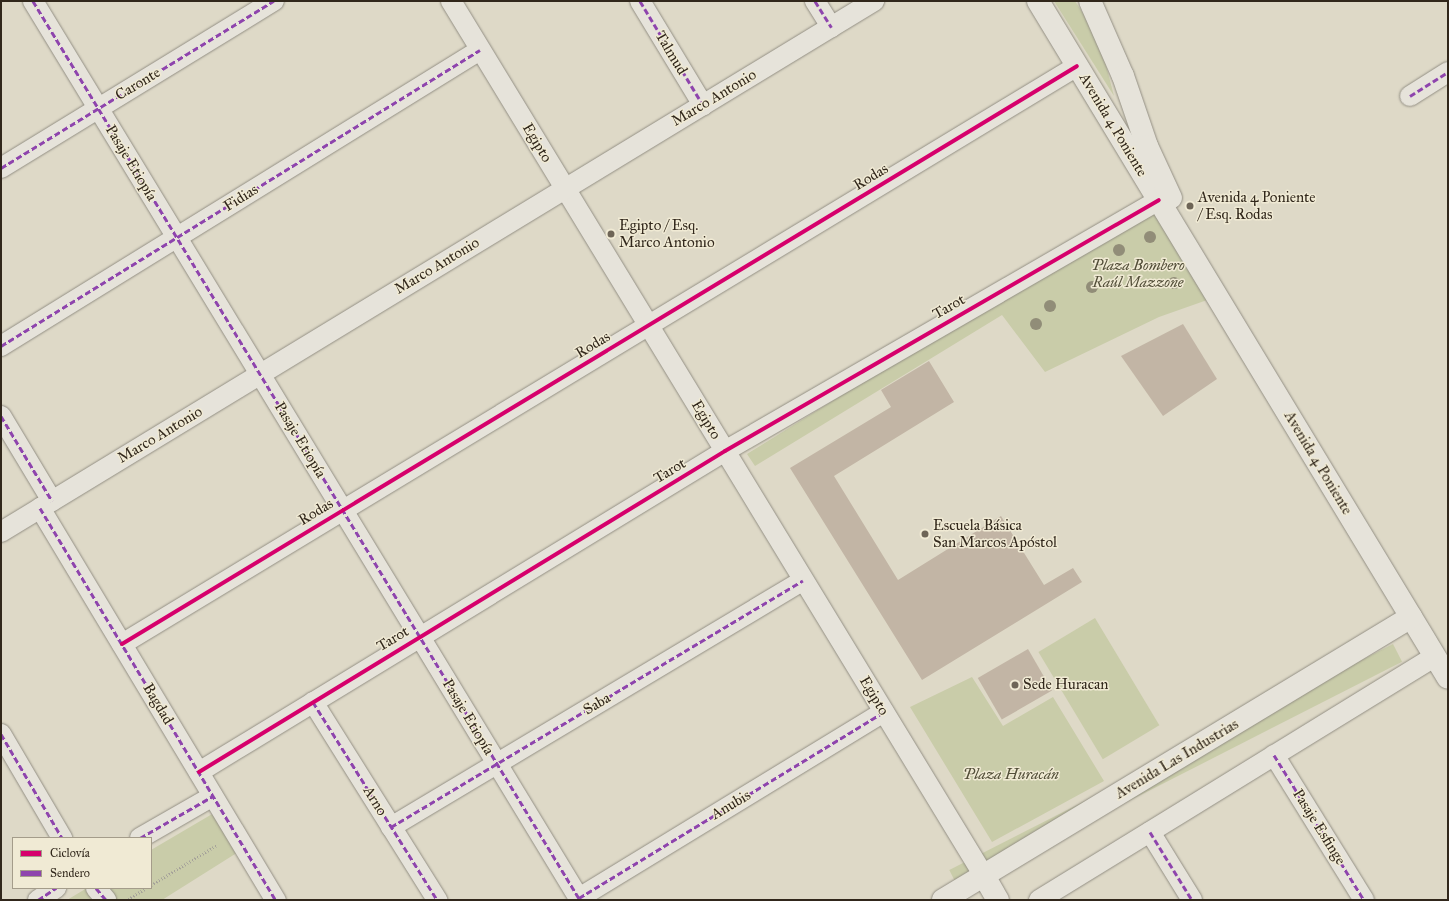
<!DOCTYPE html>
<meta charset="utf-8">
<style>
body{margin:0}
#map{position:relative;width:1449px;height:901px;overflow:hidden;background:#ded9c7;font-family:"IM FELL Great Primer",serif}
div>[style]{position:absolute}
.green>*{inset:0;background:#c9cca9;transform-origin:0 0}
.building>*{inset:0;background:#c2b5a5;transform-origin:0 0}
.path>*{height:2.5px;margin-top:-1.25px;transform-origin:0;background:repeating-linear-gradient(90deg,#a6a39a 0 1px,transparent 0 3px)}
.roads{filter:drop-shadow(0 0 1px #938f84) drop-shadow(0 0 1px #938f84)}
.street>*{height:20px;margin:-10px;padding:0 10px;transform-origin:10px;border-radius:10px;background:#e6e3da}
.secondary>*{height:22px;margin:-11px;padding:0 11px;transform-origin:11px;border-radius:11px;background:#e6e3da}
.quiet>*{height:3px;margin-top:-1.5px;transform-origin:0;background:repeating-linear-gradient(90deg,#8e44ad 0 6px,transparent 0 9px)}
.cycleway>*{height:4px;margin:-2px;padding:0 2px;transform-origin:2px;border-radius:2px;background:#d6006c}
.trees>*{width:12px;height:12px;margin:-6px;border-radius:50%;background:#918d78}
.dots>*{width:11px;height:11px;translate:-50% -50%;box-sizing:border-box;border:2px solid #f0ead4;border-radius:50%}
span{translate:-50% -50%;white-space:nowrap;text-align:center;line-height:1.15;-webkit-text-stroke:3px #f0ead4;paint-order:stroke}
.street-label{font-size:15px;color:#31271b}
.poi-label{font-size:15px;color:#31271b}
.left{translate:0 -50%;text-align:left}
.park-label{font-size:15px;color:#524e38;font-style:italic}
.frame{position:absolute;inset:0;border:2px solid #31271b;pointer-events:none}
.legend{position:absolute;left:12px;top:837px;width:140px;height:52px;box-sizing:border-box;background:#f0ead4;border:1px solid #a49c8a;margin:0;padding:5px 7px;list-style:none;font-size:12px;color:#31271b}
.legend li{display:flex;align-items:center;gap:8px;height:20px}
.legend b{width:20px;border:1px solid #a49c8a}
</style>
<div id="map">
<div class="green">
<div style="clip-path:polygon(1054px 1px,1075px 1px,1095px 32px,1100px 42px,1114px 96px)"></div>
<div style="clip-path:polygon(1155px 209px,1210px 299px,1159px 317px,1045px 372px,1002px 315px,755px 466px,747px 454px,975px 312px)"></div>
<div style="left:1095px;top:618px;width:125px;height:66px;rotate:59deg"></div>
<div style="left:1393px;top:644px;width:20px;height:498px;rotate:63deg"></div>
<div style="clip-path:polygon(972px 677px,1003px 726px,1053px 697px,1104px 781px,992px 842px,910px 707px)"></div>
<div style="clip-path:polygon(219px 810px,243px 849px,162px 900px,67px 900px,87px 888px,151px 888px,151px 850px)"></div>
</div>
<div class="building">
<div style="clip-path:polygon(1183px 324px,1217px 379px,1163px 416px,1121px 356px)"></div>
<div style="clip-path:polygon(929px 361px,954px 402px,834px 476px,898px 580px,1001px 516px,1044px 585px,1073px 568px,1082px 582px,922px 680px,790px 468px,891px 407px,881px 390px)"></div>
<div style="left:1028px;top:649px;width:48px;height:58px;rotate:60deg"></div>
</div>
<div class="path">
<div style="left:151px;top:885px;width:77px;rotate:-31.2deg"></div>
<div style="left:128px;top:899px;width:21px;rotate:-31deg"></div>
</div>
<div class="roads">
<div class="street">
<div style="left:33px;top:1px;width:1052px;rotate:58.68deg"></div>
<div style="left:451px;top:1px;width:1025px;rotate:58.65deg"></div>
<div style="left:640px;top:1px;width:122px;rotate:58.8deg"></div>
<div style="left:815px;top:1px;width:31px;rotate:58deg"></div>
<div style="left:1410px;top:96px;width:45px;rotate:-32.3deg"></div>
<div style="left:1px;top:168px;width:320px;rotate:-31.5deg"></div>
<div style="left:1px;top:346px;width:563px;rotate:-31.71deg"></div>
<div style="left:1px;top:416px;width:99px;rotate:59deg"></div>
<div style="left:40px;top:508px;width:458px;rotate:59deg"></div>
<div style="left:1px;top:532px;width:1022px;rotate:-31.31deg"></div>
<div style="left:122px;top:644px;width:1116px;rotate:-31.18deg"></div>
<div style="left:313px;top:702px;width:234px;rotate:57.9deg"></div>
<div style="left:1px;top:734px;width:121px;rotate:59.6deg"></div>
<div style="left:1274px;top:755px;width:171px;rotate:58.2deg"></div>
<div style="left:199px;top:772px;width:616px;rotate:-31.39deg"></div>
<div style="left:725px;top:451px;width:501px;rotate:-30.04deg"></div>
<div style="left:391px;top:827px;width:480px;rotate:-30.9deg"></div>
<div style="left:1150px;top:832px;width:80px;rotate:58.3deg"></div>
<div style="left:140px;top:838px;width:84px;rotate:-29.9deg"></div>
<div style="left:96px;top:888px;width:16px;rotate:50deg"></div>
<div style="left:579px;top:898px;width:357px;rotate:-31.4deg"></div>
<div style="left:38px;top:900px;width:22px;rotate:-34deg"></div>
<div style="left:1039px;top:900px;width:465px;rotate:-31.6deg"></div>
</div>
<div class="secondary">
<div style="left:1038px;top:1px;width:791px;rotate:58.8deg"></div>
<div style="left:1090px;top:1px;width:82px;rotate:66.3deg"></div>
<div style="left:1123px;top:76px;width:74px;rotate:71.1deg"></div>
<div style="left:1147px;top:146px;width:57px;rotate:65.2deg"></div>
<div style="left:984px;top:876px;width:28px;rotate:60deg"></div>
<div style="left:943px;top:900px;width:547px;rotate:-31.16deg"></div>
</div>
</div>
<div class="quiet">
<div style="left:33px;top:1px;width:1052px;rotate:58.68deg"></div>
<div style="left:640px;top:1px;width:122px;rotate:58.8deg"></div>
<div style="left:815px;top:1px;width:31px;rotate:58deg"></div>
<div style="left:1410px;top:96px;width:45px;rotate:-32.3deg"></div>
<div style="left:1px;top:168px;width:320px;rotate:-31.5deg"></div>
<div style="left:1px;top:346px;width:563px;rotate:-31.71deg"></div>
<div style="left:1px;top:416px;width:99px;rotate:59deg"></div>
<div style="left:40px;top:508px;width:458px;rotate:59deg"></div>
<div style="left:313px;top:702px;width:234px;rotate:57.9deg"></div>
<div style="left:1px;top:734px;width:121px;rotate:59.6deg"></div>
<div style="left:1274px;top:755px;width:171px;rotate:58.2deg"></div>
<div style="left:391px;top:827px;width:480px;rotate:-30.9deg"></div>
<div style="left:1150px;top:832px;width:80px;rotate:58.3deg"></div>
<div style="left:140px;top:838px;width:84px;rotate:-29.9deg"></div>
<div style="left:96px;top:888px;width:16px;rotate:50deg"></div>
<div style="left:579px;top:898px;width:357px;rotate:-31.4deg"></div>
<div style="left:38px;top:900px;width:22px;rotate:-34deg"></div>
</div>
<div class="cycleway">
<div style="left:122px;top:644px;width:1116px;rotate:-31.18deg"></div>
<div style="left:199px;top:772px;width:616px;rotate:-31.39deg"></div>
<div style="left:725px;top:451px;width:501px;rotate:-30.04deg"></div>
</div>
<div class="trees">
<div style="left:1150px;top:237px"></div>
<div style="left:1119px;top:250px"></div>
<div style="left:1174px;top:283px"></div>
<div style="left:1092px;top:287px"></div>
<div style="left:1050px;top:306px"></div>
<div style="left:1036px;top:324px"></div>
</div>
<div class="dots">
<div style="left:1190px;top:206px;background:#6e6557"></div>
<div style="left:611px;top:234px;background:#6e6557"></div>
<div style="left:925px;top:534px;background:#6e6557"></div>
<div style="left:1015px;top:685px;background:#6e6557"></div>
</div>
<div class="street-label">
<span style="left:671px;top:53px;rotate:59deg">Talmud</span>
<span style="left:138px;top:84px;rotate:-31deg">Caronte</span>
<span style="left:714px;top:98px;rotate:-31deg">Marco Antonio</span>
<span style="left:1113px;top:125px;rotate:59deg">Avenida 4 Poniente</span>
<span style="left:537px;top:143px;rotate:59deg">Egipto</span>
<span style="left:131px;top:163px;rotate:59deg">Pasaje Etiopía</span>
<span style="left:871px;top:177px;rotate:-31deg">Rodas</span>
<span style="left:241px;top:198px;rotate:-32deg">Fidias</span>
<span style="left:437px;top:266px;rotate:-31deg">Marco Antonio</span>
<span style="left:949px;top:307px;rotate:-30deg">Tarot</span>
<span style="left:593px;top:345px;rotate:-31deg">Rodas</span>
<span style="left:706px;top:420px;rotate:59deg">Egipto</span>
<span style="left:160px;top:435px;rotate:-31deg">Marco Antonio</span>
<span style="left:300px;top:440px;rotate:59deg">Pasaje Etiopía</span>
<span style="left:1318px;top:463px;rotate:59deg">Avenida 4 Poniente</span>
<span style="left:670px;top:471px;rotate:-31deg">Tarot</span>
<span style="left:316px;top:512px;rotate:-31deg">Rodas</span>
<span style="left:393px;top:639px;rotate:-31deg">Tarot</span>
<span style="left:874px;top:696px;rotate:59deg">Egipto</span>
<span style="left:158px;top:704px;rotate:59deg">Bagdad</span>
<span style="left:597px;top:704px;rotate:-31deg">Saba</span>
<span style="left:468px;top:717px;rotate:59deg">Pasaje Etiopía</span>
<span style="left:1177px;top:759px;rotate:-31deg">Avenida Las Industrias</span>
<span style="left:375px;top:801px;rotate:58deg">Arno</span>
<span style="left:731px;top:805px;rotate:-31deg">Anubis</span>
<span style="left:1319px;top:827px;rotate:58deg">Pasaje Esfinge</span>
</div>
<div class="poi-label">
<span class="left" style="left:1198px;top:206px">Avenida 4 Poniente<br>/ Esq. Rodas</span>
<span class="left" style="left:619px;top:234px">Egipto / Esq.<br>Marco Antonio</span>
<span class="left" style="left:933px;top:534px">Escuela Básica<br>San Marcos Apóstol</span>
<span class="left" style="left:1023px;top:685px">Sede Huracan</span>
</div>
<div class="park-label">
<span style="left:1138px;top:274px">Plaza Bombero<br>Raúl Mazzone</span>
<span style="left:1011px;top:775px">Plaza Huracán</span>
</div>
<div class="frame"></div>
<ul class="legend">
<li><b style="height:5px;background:#d6006c"></b>Ciclovía</li>
<li><b style="height:5px;background:#8e44ad"></b>Sendero</li>
</ul>
</div>
